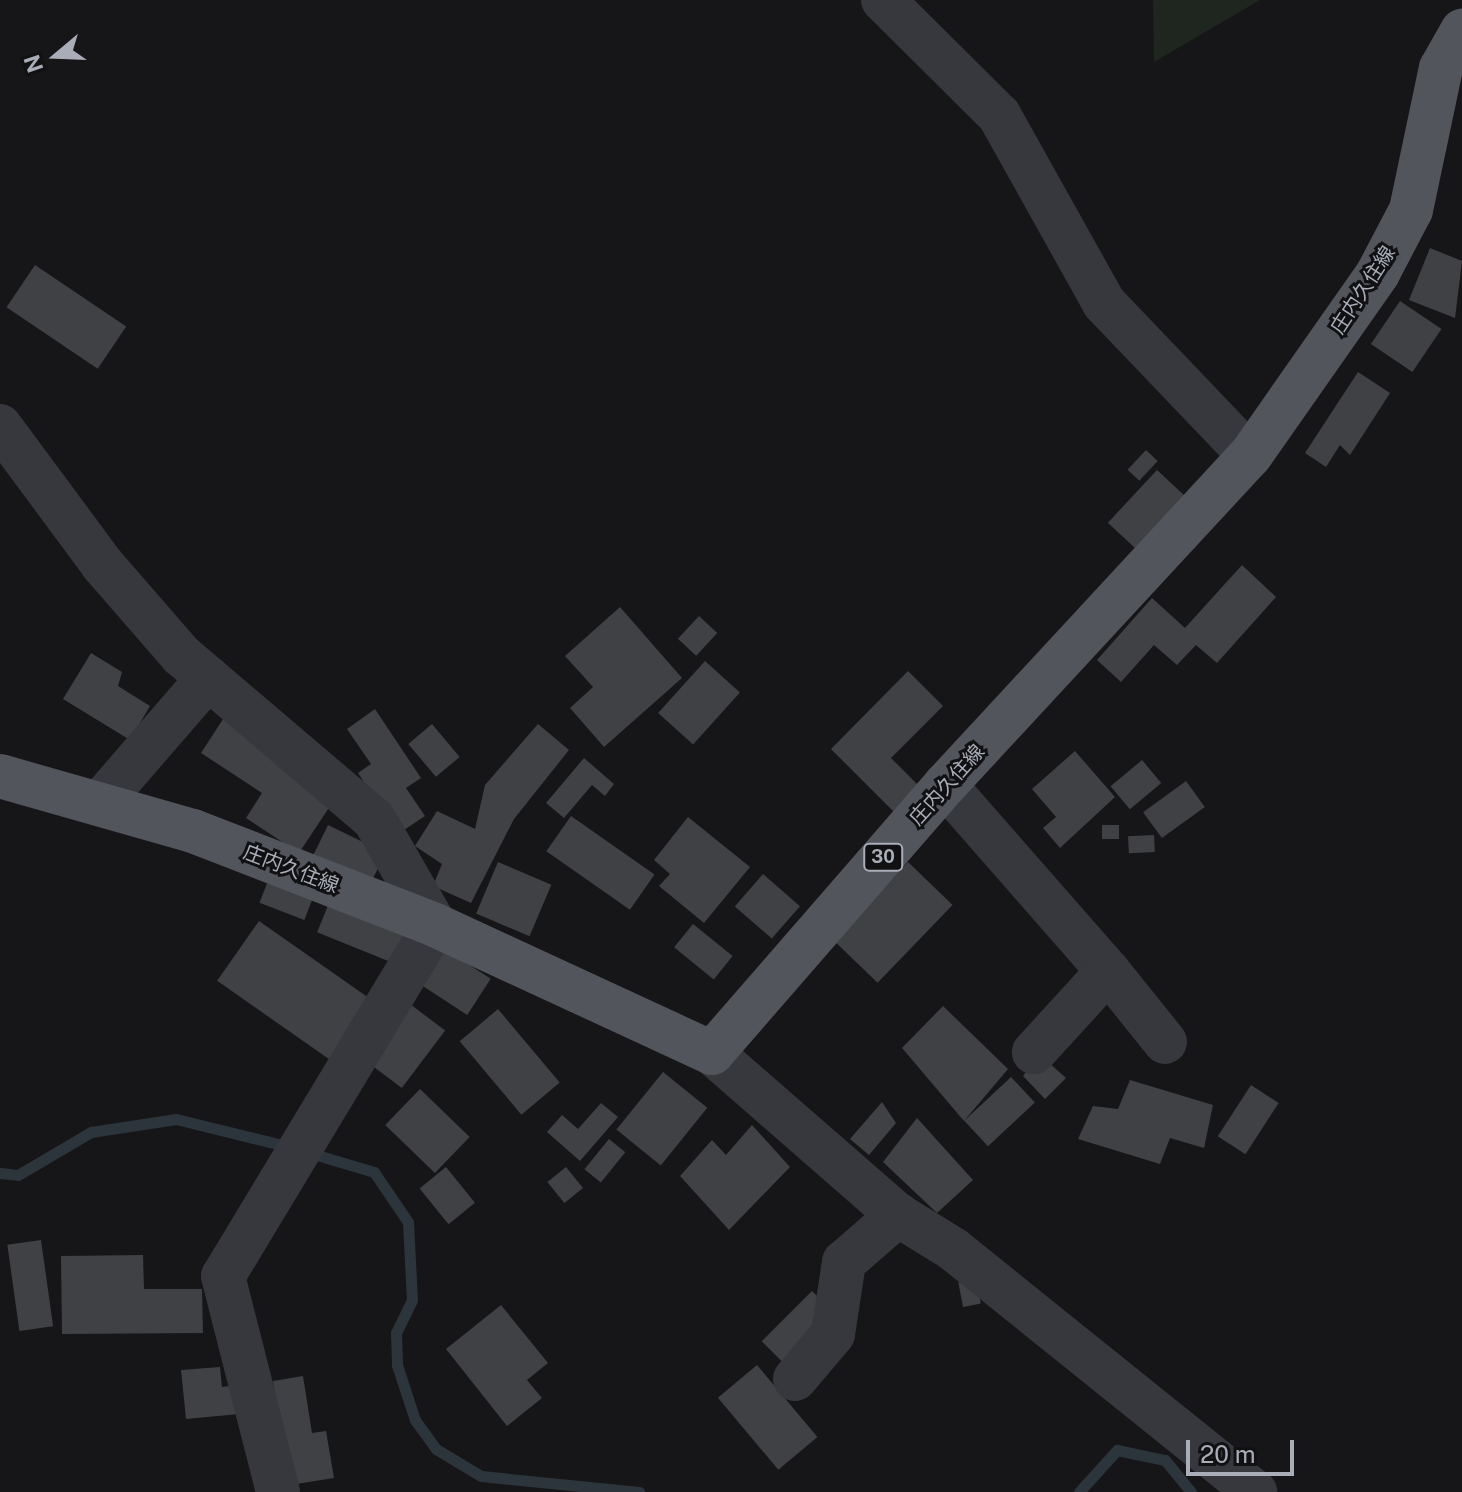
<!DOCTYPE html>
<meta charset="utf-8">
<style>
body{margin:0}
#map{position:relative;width:1462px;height:1492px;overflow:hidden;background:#161618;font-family:"Public Sans","Noto Sans JP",sans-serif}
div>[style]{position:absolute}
.green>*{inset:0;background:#1e261f}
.stream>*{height:11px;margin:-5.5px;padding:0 5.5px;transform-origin:5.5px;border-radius:5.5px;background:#2c353c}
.building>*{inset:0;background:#404145;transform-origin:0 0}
.minor>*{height:44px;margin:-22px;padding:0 22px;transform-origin:22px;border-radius:22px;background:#37383d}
.major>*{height:44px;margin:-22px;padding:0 22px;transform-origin:22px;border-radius:22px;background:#53555c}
span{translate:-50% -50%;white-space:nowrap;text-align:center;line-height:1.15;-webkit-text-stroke:6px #111113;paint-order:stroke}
.shield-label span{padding:2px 6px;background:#111113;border:2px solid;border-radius:6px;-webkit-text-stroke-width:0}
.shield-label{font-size:18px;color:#a8adb8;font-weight:700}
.street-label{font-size:20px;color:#a8adb8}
.north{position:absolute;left:16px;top:16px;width:80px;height:80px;-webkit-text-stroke:6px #111113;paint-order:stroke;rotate:251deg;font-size:22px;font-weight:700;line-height:32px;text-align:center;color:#a8adb8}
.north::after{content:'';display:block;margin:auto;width:28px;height:36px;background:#a8adb8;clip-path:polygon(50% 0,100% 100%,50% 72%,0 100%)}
.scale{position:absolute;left:1186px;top:1440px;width:108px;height:36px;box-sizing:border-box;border:4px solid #a8adb8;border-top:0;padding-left:10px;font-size:24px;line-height:28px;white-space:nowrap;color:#a8adb8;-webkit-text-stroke:6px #111113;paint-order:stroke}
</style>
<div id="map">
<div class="green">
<div style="clip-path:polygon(1153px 0,1260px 0,1154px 62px)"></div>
</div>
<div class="stream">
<div style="left:310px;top:1153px;width:67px;rotate:16.5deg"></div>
<div style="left:374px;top:1172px;width:60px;rotate:55.8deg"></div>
<div style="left:408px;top:1222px;width:78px;rotate:87.1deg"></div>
<div style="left:412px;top:1300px;width:37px;rotate:116deg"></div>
<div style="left:396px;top:1333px;width:32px;rotate:88deg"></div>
<div style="left:397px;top:1365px;width:58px;rotate:71.9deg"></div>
<div style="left:415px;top:1420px;width:36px;rotate:54deg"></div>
<div style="left:436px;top:1449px;width:52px;rotate:31deg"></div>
<div style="left:481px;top:1476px;width:159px;rotate:5.8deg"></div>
<div style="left:0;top:1173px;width:18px;rotate:6deg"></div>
<div style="left:18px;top:1175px;width:85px;rotate:-30.5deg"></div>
<div style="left:91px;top:1132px;width:86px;rotate:-8.7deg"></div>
<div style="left:176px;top:1119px;width:117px;rotate:13.8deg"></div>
<div style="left:1079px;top:1492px;width:57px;rotate:-47.9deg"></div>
<div style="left:1117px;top:1450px;width:49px;rotate:11.8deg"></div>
<div style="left:1165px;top:1460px;width:41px;rotate:50.9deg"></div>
</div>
<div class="building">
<div style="clip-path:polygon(1430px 248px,1462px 261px,1455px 318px,1409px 300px)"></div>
<div style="left:35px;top:265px;width:110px;height:51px;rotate:34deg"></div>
<div style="left:1400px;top:301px;width:50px;height:52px;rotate:34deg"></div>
<div style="clip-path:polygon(1358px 372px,1390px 393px,1350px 455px,1340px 445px,1326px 467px,1305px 453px)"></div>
<div style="left:1146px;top:450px;width:16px;height:27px;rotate:43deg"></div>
<div style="left:1157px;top:470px;width:44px;height:72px;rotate:43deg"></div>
<div style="clip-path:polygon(1242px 565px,1276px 597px,1217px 663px,1196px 645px,1177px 665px,1154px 645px,1121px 682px,1097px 660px,1152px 598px,1185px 628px)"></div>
<div style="clip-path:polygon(620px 607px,682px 678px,604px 747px,570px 708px,593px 687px,565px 656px)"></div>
<div style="left:699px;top:616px;width:25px;height:31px;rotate:43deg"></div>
<div style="clip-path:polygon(91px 653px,122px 672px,118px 686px,150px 706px,130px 740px,63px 699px)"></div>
<div style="left:705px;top:661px;width:47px;height:70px;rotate:42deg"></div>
<div style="clip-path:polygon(908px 671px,943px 706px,891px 758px,919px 786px,894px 812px,831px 749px)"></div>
<div style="clip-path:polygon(375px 709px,421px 778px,406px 788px,425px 816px,398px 834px,358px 773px,371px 764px,347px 729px)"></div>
<div style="clip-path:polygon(225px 716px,334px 800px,299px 853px,246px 818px,262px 793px,201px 753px)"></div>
<div style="left:432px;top:724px;width:43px;height:31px;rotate:50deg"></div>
<div style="clip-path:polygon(538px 724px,569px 750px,514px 819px,471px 903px,433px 886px,442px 864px,415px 846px,437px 811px,475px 829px,485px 785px)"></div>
<div style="clip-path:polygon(1075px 751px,1115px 797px,1060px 848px,1043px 828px,1056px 817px,1032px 789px)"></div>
<div style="clip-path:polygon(584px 758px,614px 784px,605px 796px,592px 785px,564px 818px,546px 803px)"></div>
<div style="left:1142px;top:760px;width:30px;height:41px;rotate:50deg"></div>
<div style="left:1186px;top:781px;width:32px;height:53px;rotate:54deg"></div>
<div style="left:571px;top:816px;width:102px;height:43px;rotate:35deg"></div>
<div style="clip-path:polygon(688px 817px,750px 867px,704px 923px,659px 886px,670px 874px,654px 860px)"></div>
<div style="left:328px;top:825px;width:64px;height:34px;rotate:26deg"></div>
<div style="left:1102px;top:825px;width:17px;height:14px"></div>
<div style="left:1154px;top:835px;width:17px;height:26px;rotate:87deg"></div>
<div style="left:498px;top:862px;width:58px;height:56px;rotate:23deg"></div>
<div style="left:908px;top:862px;width:62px;height:108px;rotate:44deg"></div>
<div style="left:271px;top:873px;width:48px;height:32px;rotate:21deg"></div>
<div style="left:763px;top:874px;width:49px;height:43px;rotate:41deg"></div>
<div style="left:331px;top:898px;width:90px;height:37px;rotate:22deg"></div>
<div style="left:259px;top:921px;width:146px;height:73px;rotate:35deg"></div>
<div style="left:693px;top:924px;width:51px;height:30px;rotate:39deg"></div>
<div style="left:437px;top:944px;width:64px;height:43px;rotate:33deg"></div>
<div style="left:406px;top:1001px;width:49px;height:72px;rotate:37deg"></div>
<div style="clip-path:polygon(943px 1006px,1008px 1069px,964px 1121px,902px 1048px)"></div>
<div style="left:498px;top:1009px;width:96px;height:50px;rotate:50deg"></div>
<div style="clip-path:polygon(1039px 1054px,1066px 1078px,1045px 1099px,1023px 1076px)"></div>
<div style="left:663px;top:1072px;width:57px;height:74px;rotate:39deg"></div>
<div style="left:1011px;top:1077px;width:35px;height:64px;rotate:47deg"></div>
<div style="clip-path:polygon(1130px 1080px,1213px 1105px,1204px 1148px,1170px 1138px,1160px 1164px,1078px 1139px,1093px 1106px,1118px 1109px)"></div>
<div style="left:1251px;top:1085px;width:33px;height:61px;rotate:33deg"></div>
<div style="left:420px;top:1089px;width:69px;height:50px;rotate:44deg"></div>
<div style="clip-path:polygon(882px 1102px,896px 1123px,869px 1155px,850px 1139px)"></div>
<div style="clip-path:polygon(601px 1103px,618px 1117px,580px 1161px,547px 1132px,562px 1115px,578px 1129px)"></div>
<div style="clip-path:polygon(917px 1118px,973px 1180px,937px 1213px,883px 1162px)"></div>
<div style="clip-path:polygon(752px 1125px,790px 1167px,729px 1230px,680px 1176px,712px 1140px,726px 1155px)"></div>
<div style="left:609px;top:1139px;width:21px;height:39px;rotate:39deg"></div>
<div style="left:446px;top:1167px;width:46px;height:34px;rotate:51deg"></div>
<div style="left:566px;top:1167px;width:27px;height:24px;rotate:51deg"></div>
<div style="left:41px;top:1240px;width:87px;height:34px;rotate:82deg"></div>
<div style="clip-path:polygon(143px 1255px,144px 1289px,202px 1289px,203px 1333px,62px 1334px,61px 1256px)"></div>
<div style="left:976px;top:1279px;width:25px;height:18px;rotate:79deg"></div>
<div style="left:812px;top:1291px;width:35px;height:71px;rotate:45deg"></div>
<div style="clip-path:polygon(501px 1305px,548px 1363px,527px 1380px,542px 1398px,507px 1426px,446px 1349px)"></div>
<div style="left:757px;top:1365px;width:94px;height:51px;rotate:50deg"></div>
<div style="clip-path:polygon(220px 1367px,222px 1387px,237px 1385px,239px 1414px,186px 1419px,181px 1370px)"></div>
<div style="clip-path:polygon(303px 1376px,312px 1433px,326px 1431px,334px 1478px,290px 1485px,273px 1381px)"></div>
</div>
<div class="minor">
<div style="left:883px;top:0;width:163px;rotate:44.8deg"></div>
<div style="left:999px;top:115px;width:215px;rotate:60.8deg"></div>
<div style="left:1104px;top:303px;width:211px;rotate:46.3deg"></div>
<div style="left:0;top:426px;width:172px;rotate:53.5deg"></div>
<div style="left:102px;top:564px;width:121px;rotate:49deg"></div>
<div style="left:181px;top:655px;width:253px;rotate:40.4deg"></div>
<div style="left:374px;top:819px;width:122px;rotate:60.1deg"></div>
<div style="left:435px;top:925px;width:410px;rotate:121.1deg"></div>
<div style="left:223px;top:1276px;width:223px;rotate:75.7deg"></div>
<div style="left:945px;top:785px;width:247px;rotate:48.8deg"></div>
<div style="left:1108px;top:971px;width:110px;rotate:132.4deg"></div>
<div style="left:99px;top:804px;width:167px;rotate:-49.1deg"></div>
<div style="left:1108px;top:971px;width:91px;rotate:51.2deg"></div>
<div style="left:712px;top:1053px;width:247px;rotate:41.1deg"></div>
<div style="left:898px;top:1215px;width:65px;rotate:31.7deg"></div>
<div style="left:953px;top:1249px;width:388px;rotate:38.8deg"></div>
<div style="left:795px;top:1379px;width:59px;rotate:-49.8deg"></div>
<div style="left:833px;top:1334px;width:73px;rotate:-81.3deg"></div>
<div style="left:844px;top:1262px;width:72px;rotate:-41deg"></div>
</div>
<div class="major">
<div style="left:0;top:776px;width:201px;rotate:15.9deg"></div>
<div style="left:193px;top:831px;width:260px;rotate:21.2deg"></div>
<div style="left:435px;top:925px;width:305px;rotate:24.8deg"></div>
<div style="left:712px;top:1053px;width:355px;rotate:-49deg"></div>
<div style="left:945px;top:785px;width:449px;rotate:-47.2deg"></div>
<div style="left:1250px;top:456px;width:223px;rotate:-55deg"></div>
<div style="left:1378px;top:273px;width:71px;rotate:-62.4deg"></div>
<div style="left:1411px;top:210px;width:145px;rotate:-78.1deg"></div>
<div style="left:1441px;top:68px;width:43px;rotate:-60.4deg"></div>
</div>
<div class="shield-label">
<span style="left:883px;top:857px">30</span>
</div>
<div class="street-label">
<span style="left:1363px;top:290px;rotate:-57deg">庄内久住線</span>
<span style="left:947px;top:785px;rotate:-48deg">庄内久住線</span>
<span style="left:291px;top:869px;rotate:21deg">庄内久住線</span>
</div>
<div class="north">N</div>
<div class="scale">20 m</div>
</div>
